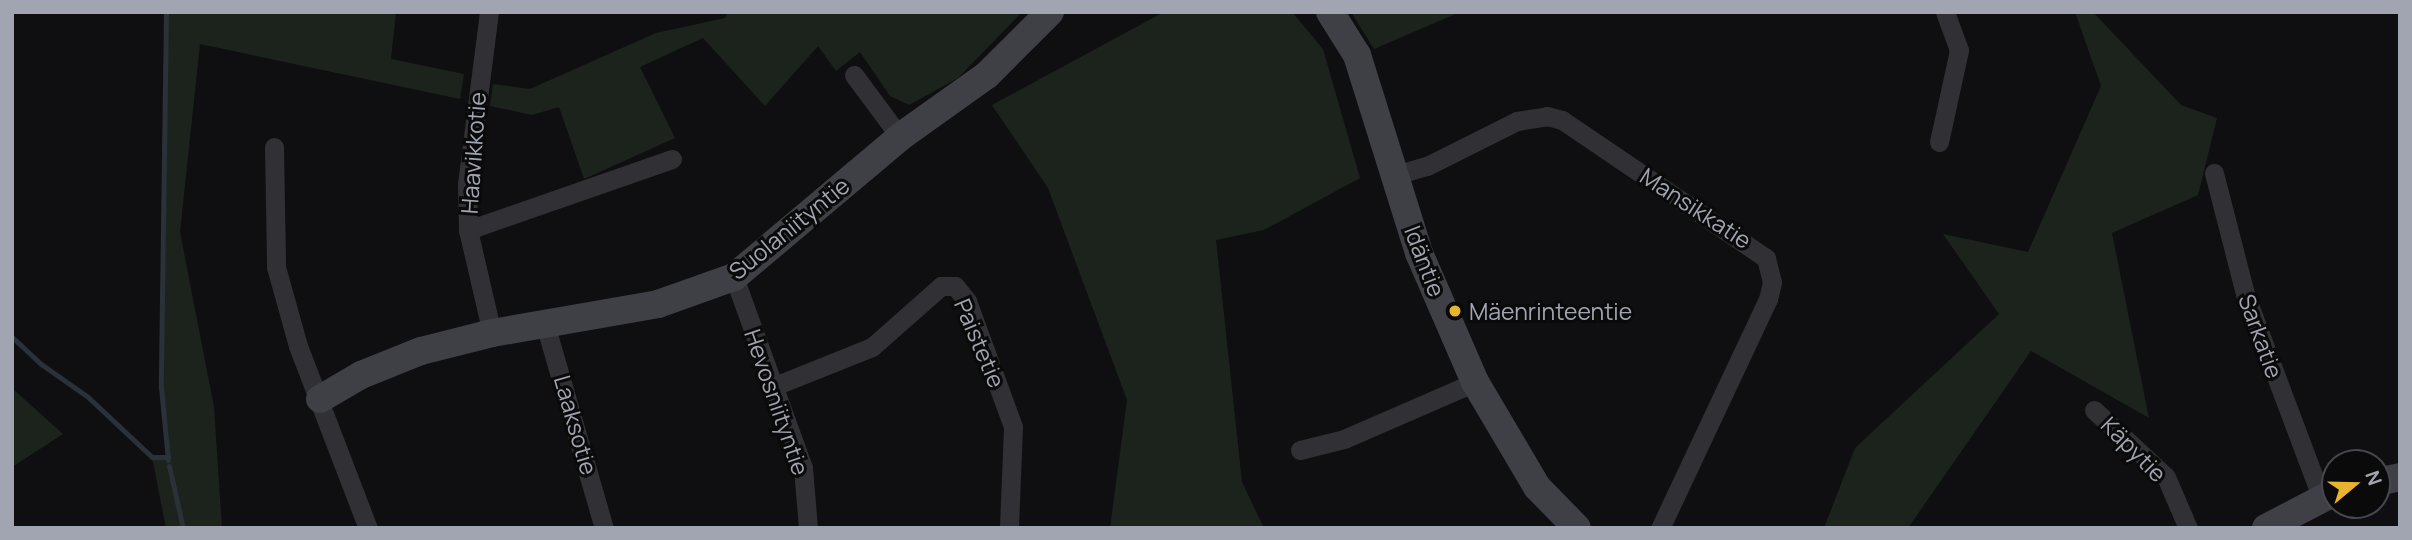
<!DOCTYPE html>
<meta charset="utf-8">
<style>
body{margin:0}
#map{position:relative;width:2412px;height:540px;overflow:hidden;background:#0f0f11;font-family:Manrope,sans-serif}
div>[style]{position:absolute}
.green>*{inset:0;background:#1c231d}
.stream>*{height:5px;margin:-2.5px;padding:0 2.5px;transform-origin:2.5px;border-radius:2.5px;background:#2a3138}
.street>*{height:19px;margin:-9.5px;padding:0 9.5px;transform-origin:9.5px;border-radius:9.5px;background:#313135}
.secondary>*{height:28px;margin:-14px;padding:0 14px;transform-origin:14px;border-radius:14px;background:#3f4045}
.dots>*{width:19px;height:19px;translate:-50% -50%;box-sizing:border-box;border:4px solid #0a0a0b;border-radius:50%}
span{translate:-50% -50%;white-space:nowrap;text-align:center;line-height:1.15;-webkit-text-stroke:6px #0a0a0b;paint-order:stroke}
.street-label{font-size:23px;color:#a1a5b1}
.poi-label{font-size:23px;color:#a1a5b1}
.left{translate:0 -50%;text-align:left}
.frame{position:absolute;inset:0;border:14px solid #a1a5b1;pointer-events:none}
.north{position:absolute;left:2321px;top:449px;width:70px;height:70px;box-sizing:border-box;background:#0a0a0b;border:2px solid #46484d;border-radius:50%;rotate:71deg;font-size:19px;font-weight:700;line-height:28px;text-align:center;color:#a1a5b1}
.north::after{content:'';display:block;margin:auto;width:24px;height:32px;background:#e8b430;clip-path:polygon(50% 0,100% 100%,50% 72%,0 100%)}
</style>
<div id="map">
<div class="green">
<div style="clip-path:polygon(166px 12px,396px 12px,391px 59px,464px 74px,460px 99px,200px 44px,180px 232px,214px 407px,222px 528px,166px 528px,152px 457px,168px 457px,161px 387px)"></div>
<div style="clip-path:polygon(728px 12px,1022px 12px,958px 78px,909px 105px,890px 96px,860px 52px,836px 71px,818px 46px,765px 106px,703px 38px,640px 67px,675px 138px,584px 179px,559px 107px,532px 115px,490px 106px,493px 84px,530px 89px,656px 33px,725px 18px)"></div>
<div style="clip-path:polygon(1164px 12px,1292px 12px,1323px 49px,1360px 178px,1264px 230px,1216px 240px,1242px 482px,1264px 528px,1110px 528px,1127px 400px,1048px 188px,992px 105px)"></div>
<div style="clip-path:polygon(1351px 12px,1460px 12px,1374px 49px)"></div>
<div style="clip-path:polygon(2075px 12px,2093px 12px,2181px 105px,2217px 118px,2198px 195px,2112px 233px,2149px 418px,2031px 351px,1908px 528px,1824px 528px,1855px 448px,1999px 314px,1943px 234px,2028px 252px,2101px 86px)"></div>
<div style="clip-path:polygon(12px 388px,63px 434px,12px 467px)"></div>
</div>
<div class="stream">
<div style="left:166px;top:12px;width:375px;rotate:90.8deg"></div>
<div style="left:161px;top:387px;width:73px;rotate:84.5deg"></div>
<div style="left:12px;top:337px;width:40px;rotate:43deg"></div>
<div style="left:41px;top:364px;width:57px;rotate:35.1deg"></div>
<div style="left:88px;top:397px;width:88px;rotate:43.2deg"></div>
<div style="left:152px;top:457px;width:16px"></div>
<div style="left:169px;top:466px;width:64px;rotate:77.3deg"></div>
</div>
<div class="street">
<div style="left:489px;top:12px;width:172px;rotate:97.3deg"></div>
<div style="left:467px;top:183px;width:47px;rotate:88.8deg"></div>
<div style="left:468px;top:230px;width:106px;rotate:76.9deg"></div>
<div style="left:854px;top:75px;width:77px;rotate:53.4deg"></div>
<div style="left:1939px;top:142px;width:94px;rotate:-77.7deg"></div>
<div style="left:1959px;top:50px;width:40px;rotate:-110.2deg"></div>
<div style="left:274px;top:147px;width:120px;rotate:89deg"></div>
<div style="left:276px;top:267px;width:82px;rotate:74.4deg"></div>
<div style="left:298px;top:346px;width:195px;rotate:69deg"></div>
<div style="left:2214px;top:173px;width:125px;rotate:75.6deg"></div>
<div style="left:2245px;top:294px;width:216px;rotate:69.4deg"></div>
<div style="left:1395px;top:175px;width:33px;rotate:-16deg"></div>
<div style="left:1427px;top:166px;width:101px;rotate:-26.6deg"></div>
<div style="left:1517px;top:121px;width:30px;rotate:-9deg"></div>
<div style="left:1547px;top:116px;width:16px;rotate:15deg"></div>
<div style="left:1562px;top:120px;width:246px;rotate:34.1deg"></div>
<div style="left:1766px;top:258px;width:25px;rotate:76deg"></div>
<div style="left:1772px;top:282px;width:17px;rotate:103deg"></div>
<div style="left:1768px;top:299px;width:253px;rotate:115.2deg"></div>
<div style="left:468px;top:230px;width:216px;rotate:-19.2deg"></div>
<div style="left:734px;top:277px;width:203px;rotate:70.1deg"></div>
<div style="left:803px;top:468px;width:60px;rotate:85.2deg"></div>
<div style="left:545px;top:324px;width:212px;rotate:73.9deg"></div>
<div style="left:772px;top:387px;width:108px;rotate:-21.8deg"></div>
<div style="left:872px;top:347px;width:92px;rotate:-41.5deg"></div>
<div style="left:941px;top:286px;width:14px"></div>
<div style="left:955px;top:286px;width:19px;rotate:51deg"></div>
<div style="left:967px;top:301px;width:134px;rotate:69.9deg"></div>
<div style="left:1013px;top:427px;width:101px;rotate:92.3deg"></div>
<div style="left:2094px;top:410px;width:98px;rotate:42.9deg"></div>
<div style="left:2166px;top:477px;width:56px;rotate:66.7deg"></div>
<div style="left:1300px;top:450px;width:45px;rotate:-14deg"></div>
<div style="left:1344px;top:439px;width:143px;rotate:-23.5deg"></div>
</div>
<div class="secondary">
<div style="left:1330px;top:12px;width:51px;rotate:57.9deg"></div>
<div style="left:1357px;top:55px;width:207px;rotate:72.6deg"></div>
<div style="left:1419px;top:253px;width:141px;rotate:66.5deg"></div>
<div style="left:1475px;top:382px;width:122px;rotate:59.4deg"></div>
<div style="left:1537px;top:487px;width:57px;rotate:45.7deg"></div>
<div style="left:320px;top:399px;width:48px;rotate:-30.3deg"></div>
<div style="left:361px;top:375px;width:65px;rotate:-21.8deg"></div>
<div style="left:421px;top:351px;width:73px;rotate:-14.2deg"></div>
<div style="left:492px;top:333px;width:169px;rotate:-9.9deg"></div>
<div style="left:658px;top:304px;width:81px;rotate:-19.6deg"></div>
<div style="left:734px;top:277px;width:217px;rotate:-40.1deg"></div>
<div style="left:900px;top:137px;width:107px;rotate:-35.5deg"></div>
<div style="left:987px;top:75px;width:89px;rotate:-45deg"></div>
<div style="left:2377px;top:482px;width:24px;rotate:-12deg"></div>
<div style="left:2266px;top:528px;width:78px;rotate:-27.6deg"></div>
</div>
<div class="dots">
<div style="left:1455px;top:311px;background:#e8b430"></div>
</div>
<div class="street-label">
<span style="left:473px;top:153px;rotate:-86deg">Haavikkotie</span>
<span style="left:1696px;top:208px;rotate:33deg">Mansikkatie</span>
<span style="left:789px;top:228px;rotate:-39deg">Suolaniityntie</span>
<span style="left:1425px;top:261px;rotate:69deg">Idäntie</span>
<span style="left:2261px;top:336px;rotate:70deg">Sarkatie</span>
<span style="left:980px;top:343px;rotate:67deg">Paistetie</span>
<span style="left:777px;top:402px;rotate:71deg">Hevosniityntie</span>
<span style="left:576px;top:425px;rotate:74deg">Laaksotie</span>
<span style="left:2134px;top:449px;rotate:45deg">Käpytie</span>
</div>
<div class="poi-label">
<span class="left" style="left:1469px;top:311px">Mäenrinteentie</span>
</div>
<div class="frame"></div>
<div class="north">N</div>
</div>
